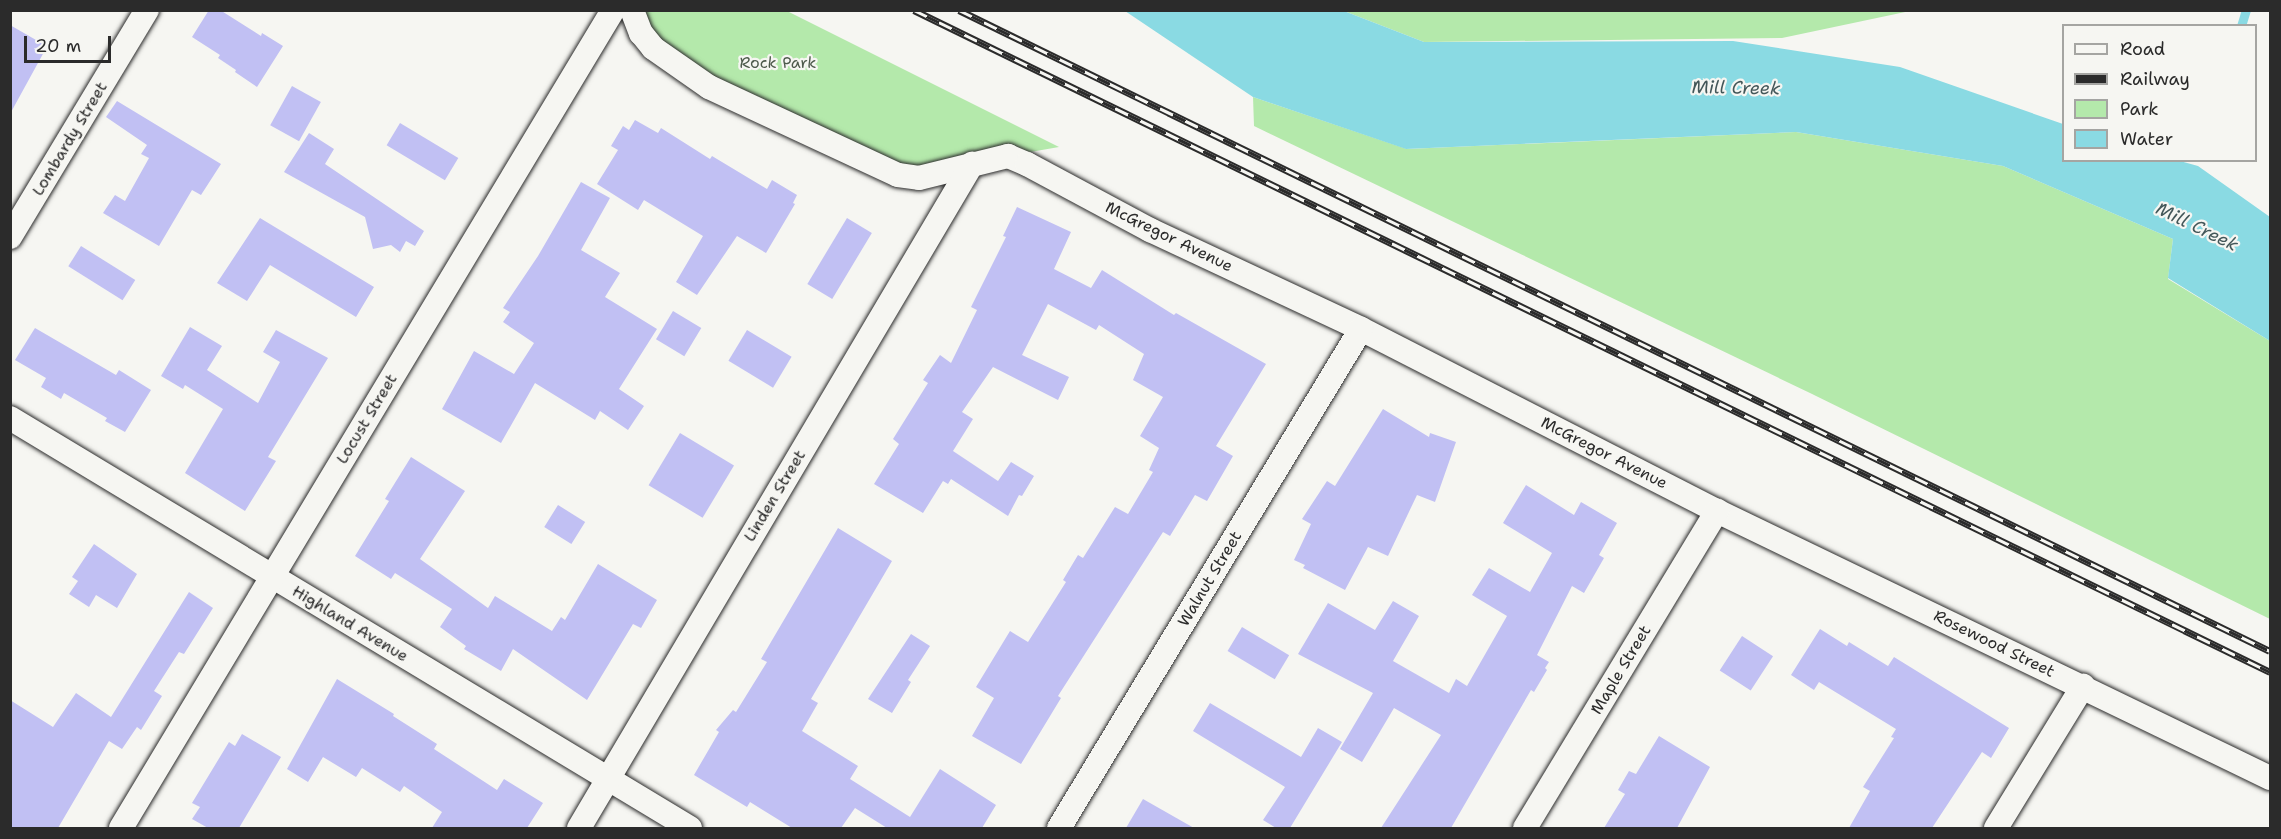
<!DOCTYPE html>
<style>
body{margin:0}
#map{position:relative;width:2281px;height:839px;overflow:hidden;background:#f6f6f2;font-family:"Shantell Sans",sans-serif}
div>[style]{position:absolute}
.green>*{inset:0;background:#b4e9ab}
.water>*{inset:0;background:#8adae3}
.stream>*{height:9px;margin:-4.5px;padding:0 4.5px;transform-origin:4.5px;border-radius:4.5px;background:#8adae3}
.building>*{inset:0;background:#c1c0f3;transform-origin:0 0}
.roads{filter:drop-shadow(0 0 2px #2b2b2b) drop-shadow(0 0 2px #2b2b2b)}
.street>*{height:24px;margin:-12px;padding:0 12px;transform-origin:12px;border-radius:12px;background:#f6f6f2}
.rail>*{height:7px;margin-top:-3.5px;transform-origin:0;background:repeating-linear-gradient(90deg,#f6f6f2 0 14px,#2b2b2b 0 28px);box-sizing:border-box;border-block:2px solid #2b2b2b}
span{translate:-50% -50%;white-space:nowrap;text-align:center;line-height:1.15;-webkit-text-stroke:4.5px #f6f6f2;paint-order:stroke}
.park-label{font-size:16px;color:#4d5a4b}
.street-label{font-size:16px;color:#2b2b2b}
.water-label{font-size:18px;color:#435759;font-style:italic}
.frame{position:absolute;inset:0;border:12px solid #2b2b2b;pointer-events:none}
.legend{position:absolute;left:2062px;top:24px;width:195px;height:138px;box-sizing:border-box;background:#f6f6f2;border:2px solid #a5a5a2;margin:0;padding:8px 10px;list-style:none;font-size:18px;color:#2b2b2b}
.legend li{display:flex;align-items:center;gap:12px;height:30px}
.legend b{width:30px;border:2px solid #a5a5a2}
.scale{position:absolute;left:24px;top:36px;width:87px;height:27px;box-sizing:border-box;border:3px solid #2b2b2b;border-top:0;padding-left:8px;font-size:18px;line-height:21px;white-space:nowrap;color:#2b2b2b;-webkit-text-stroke:4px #f6f6f2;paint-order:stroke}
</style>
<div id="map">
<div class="green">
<div style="clip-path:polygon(632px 11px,787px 11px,1059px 147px,985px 160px,919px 178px,709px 87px)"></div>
<div style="clip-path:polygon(1344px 11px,1910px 11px,1782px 38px,1424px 42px)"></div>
<div style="clip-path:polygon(1253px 97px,1407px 149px,1796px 132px,2003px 166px,2173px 239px,2168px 279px,2270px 341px,2270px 619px,1810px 393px,1254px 126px)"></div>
</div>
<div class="water">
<div style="clip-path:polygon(1125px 11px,1344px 11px,1424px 42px,1733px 41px,1900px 67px,2063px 124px,2064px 160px,2180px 161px,2198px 166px,2270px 217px,2270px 341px,2168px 278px,2173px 239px,2003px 166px,1796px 132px,1406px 149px,1253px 97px)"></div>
</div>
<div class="stream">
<div style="left:2241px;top:26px;width:17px;rotate:-73deg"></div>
</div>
<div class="building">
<div style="clip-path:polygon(209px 10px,220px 10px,261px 36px,262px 33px,283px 46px,257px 87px,235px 72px,236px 70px,218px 58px,220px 55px,192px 37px)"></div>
<div style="clip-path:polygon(10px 25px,43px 44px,40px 49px,44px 52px,10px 114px)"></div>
<div style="left:292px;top:86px;width:33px;height:45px;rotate:29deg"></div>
<div style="clip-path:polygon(117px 101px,221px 164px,201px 195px,192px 190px,159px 246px,103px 213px,115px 195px,125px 201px,149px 158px,141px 154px,147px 145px,106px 117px)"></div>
<div style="clip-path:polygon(635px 120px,658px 133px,661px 128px,710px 159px,712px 156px,767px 189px,772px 180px,797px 195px,793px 203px,795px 204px,766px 253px,737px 236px,697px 295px,676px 282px,703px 236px,644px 200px,638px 210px,597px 184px,618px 150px,611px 146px,623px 126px,629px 130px)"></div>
<div style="left:400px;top:123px;width:68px;height:26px;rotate:31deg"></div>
<div style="clip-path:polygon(309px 133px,334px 149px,325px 164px,424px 231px,415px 246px,406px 241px,400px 252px,391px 245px,373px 249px,365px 217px,284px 172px)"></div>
<div style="clip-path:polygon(581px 182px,610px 198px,581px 250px,620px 273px,605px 297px,657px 329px,619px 389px,644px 406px,628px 430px,600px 411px,595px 420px,535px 383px,501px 443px,442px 409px,474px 351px,514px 374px,534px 343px,503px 322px,510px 312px,503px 308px,538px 256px)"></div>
<div style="clip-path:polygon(1017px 207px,1071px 232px,1054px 269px,1091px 288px,1102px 270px,1174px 315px,1176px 313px,1266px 364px,1216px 446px,1233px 456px,1207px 501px,1195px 495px,1170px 536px,1163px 532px,1058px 696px,1061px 698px,1021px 764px,972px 736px,994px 698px,976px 687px,1010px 631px,1028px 642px,1066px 582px,1063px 580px,1078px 555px,1083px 558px,1115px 507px,1128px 514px,1153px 472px,1149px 470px,1159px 448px,1140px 436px,1163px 397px,1133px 380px,1144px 354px,1099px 325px,1096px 330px,1048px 304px,1022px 355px,1069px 377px,1058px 400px,993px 367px,962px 412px,973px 419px,953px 451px,998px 481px,1011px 462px,1034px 476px,1022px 496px,1019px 495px,1008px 516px,951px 479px,948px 484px,943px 481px,923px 513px,874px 484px,899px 444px,893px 439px,928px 383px,923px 380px,940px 355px,951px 363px,977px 310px,971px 307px,1006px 237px,1003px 236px)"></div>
<div style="clip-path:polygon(260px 218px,374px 287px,356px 317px,270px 265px,247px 301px,217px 283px)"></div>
<div style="left:847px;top:218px;width:29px;height:77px;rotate:31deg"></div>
<div style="left:81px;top:246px;width:64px;height:24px;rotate:32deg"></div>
<div style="left:673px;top:311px;width:33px;height:33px;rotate:31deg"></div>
<div style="clip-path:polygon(190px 327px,222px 346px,207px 370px,258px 403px,280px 362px,263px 352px,276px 330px,328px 358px,268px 457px,276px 461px,245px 511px,185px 473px,223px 409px,185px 385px,183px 389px,161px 376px)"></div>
<div style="clip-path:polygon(35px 328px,116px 375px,119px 370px,151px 390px,125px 432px,105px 421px,107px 418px,64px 393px,61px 399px,41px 387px,46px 378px,15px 360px)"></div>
<div style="left:747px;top:330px;width:52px;height:36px;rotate:31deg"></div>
<div style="clip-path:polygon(1383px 409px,1429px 437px,1430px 433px,1456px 442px,1435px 502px,1417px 495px,1388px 556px,1368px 547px,1345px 590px,1303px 568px,1305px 565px,1294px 560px,1311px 524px,1302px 519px,1327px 481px,1335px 486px)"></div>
<div style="left:680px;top:433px;width:63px;height:61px;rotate:31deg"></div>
<div style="clip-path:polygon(411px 457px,465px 491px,420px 559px,488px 608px,495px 596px,552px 631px,561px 617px,565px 620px,598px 564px,657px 600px,641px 628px,633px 624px,587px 700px,513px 649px,501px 671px,464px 649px,466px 646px,440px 627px,452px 609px,395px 573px,391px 579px,355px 556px,389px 501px,385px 499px)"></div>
<div style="clip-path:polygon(1526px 485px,1574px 515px,1581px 502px,1617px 523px,1599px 555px,1604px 558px,1584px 593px,1572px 586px,1537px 655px,1549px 662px,1545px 668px,1547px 670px,1534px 692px,1531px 690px,1451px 828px,1381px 828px,1441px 735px,1394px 708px,1362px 762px,1340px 749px,1373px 693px,1298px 654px,1328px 603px,1375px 630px,1393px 601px,1419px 616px,1393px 661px,1449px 693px,1456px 679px,1467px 686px,1507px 616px,1472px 595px,1489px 568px,1530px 592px,1552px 553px,1503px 523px)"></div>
<div style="left:558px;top:505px;width:32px;height:26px;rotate:32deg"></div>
<div style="clip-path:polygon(838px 528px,892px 561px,811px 699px,818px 703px,802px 731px,858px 766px,850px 779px,910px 817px,940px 769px,996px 805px,982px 828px,887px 828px,855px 808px,841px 828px,792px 828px,750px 802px,747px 807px,694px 775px,719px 732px,716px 730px,733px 710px,736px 712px,767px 662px,761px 659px)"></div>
<div style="clip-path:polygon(94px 544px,137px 574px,117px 608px,96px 595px,89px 607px,69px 594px,78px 581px,72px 577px)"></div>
<div style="clip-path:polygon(189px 592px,213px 608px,184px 654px,179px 652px,154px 691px,162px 696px,141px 730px,137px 727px,122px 749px,109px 741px,58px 828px,10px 828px,10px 700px,53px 727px,76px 693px,111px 717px)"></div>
<div style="left:1242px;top:627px;width:55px;height:28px;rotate:31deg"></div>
<div style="clip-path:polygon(1820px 629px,1847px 646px,1849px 642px,1888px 666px,1894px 657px,2009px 728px,1991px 758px,1982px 752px,1932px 828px,1849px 828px,1870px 791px,1863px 787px,1894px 738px,1891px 737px,1896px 729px,1819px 682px,1814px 690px,1791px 675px)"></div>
<div style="clip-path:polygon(911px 634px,930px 646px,908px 680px,911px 682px,892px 713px,868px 699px)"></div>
<div style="left:1742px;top:636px;width:37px;height:41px;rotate:33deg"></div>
<div style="clip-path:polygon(337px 679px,394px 714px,393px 716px,437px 744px,434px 749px,497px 790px,504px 779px,543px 803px,527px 828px,432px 828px,442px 812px,404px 786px,400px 792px,362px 768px,356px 777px,323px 757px,308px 782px,287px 769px)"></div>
<div style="clip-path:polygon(1210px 703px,1301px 757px,1318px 728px,1342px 742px,1290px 828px,1276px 828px,1263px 820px,1285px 787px,1193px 731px)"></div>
<div style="clip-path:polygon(242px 734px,281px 757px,239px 828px,208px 828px,192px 819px,200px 807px,192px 803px,229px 742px,235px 746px)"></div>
<div style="clip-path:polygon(1659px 736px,1710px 767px,1677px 828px,1604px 828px,1625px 794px,1618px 790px,1629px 771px,1636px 774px)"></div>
<div style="clip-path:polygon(1143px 799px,1194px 828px,1126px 828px)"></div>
</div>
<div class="roads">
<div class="street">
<div style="left:632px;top:10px;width:25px;rotate:69deg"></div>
<div style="left:641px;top:33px;width:19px;rotate:51deg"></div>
<div style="left:653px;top:48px;width:68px;rotate:34.9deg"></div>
<div style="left:709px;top:87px;width:208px;rotate:25deg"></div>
<div style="left:898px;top:175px;width:21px;rotate:8deg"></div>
<div style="left:919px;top:178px;width:92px;rotate:-13.9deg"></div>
<div style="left:1008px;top:156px;width:21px;rotate:23deg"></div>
<div style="left:1027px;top:164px;width:140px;rotate:28.2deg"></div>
<div style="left:1150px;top:230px;width:233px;rotate:25.1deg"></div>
<div style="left:1361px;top:329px;width:400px;rotate:27.1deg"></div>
<div style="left:1717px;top:511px;width:614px;rotate:25.77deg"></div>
<div style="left:10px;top:237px;width:265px;rotate:-58.9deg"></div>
<div style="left:10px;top:418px;width:794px;rotate:31.09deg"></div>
<div style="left:121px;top:828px;width:955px;rotate:-58.97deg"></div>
<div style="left:579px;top:828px;width:772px;rotate:-59.38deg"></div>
<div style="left:1059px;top:828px;width:583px;rotate:-58.82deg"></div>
<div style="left:1525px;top:828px;width:371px;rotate:-58.8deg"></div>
<div style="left:1996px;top:828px;width:167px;rotate:-58.5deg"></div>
</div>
</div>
<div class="rail">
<div style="left:914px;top:10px;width:1509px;rotate:26.02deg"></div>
<div style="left:959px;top:10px;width:1459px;rotate:26.06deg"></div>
</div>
<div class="park-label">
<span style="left:778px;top:63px">Rock Park</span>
</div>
<div class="street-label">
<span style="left:70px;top:139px;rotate:-59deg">Lombardy Street</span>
<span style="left:1169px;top:237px;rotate:26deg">McGregor Avenue</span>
<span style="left:367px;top:419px;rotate:-59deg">Locust Street</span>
<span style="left:1604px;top:453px;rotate:27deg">McGregor Avenue</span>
<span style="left:775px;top:496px;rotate:-59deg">Linden Street</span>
<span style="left:1210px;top:579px;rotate:-59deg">Walnut Street</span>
<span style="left:350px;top:624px;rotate:31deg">Highland Avenue</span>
<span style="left:1994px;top:644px;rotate:26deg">Rosewood Street</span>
<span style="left:1621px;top:670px;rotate:-59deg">Maple Street</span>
</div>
<div class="water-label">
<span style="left:1736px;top:88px;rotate:1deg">Mill Creek</span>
<span style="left:2197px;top:227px;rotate:26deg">Mill Creek</span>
</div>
<div class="frame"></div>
<ul class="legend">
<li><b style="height:8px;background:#f6f6f2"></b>Road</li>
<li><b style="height:8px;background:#2b2b2b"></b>Railway</li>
<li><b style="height:16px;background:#b4e9ab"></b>Park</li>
<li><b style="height:16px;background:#8adae3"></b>Water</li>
</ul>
<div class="scale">20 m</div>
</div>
